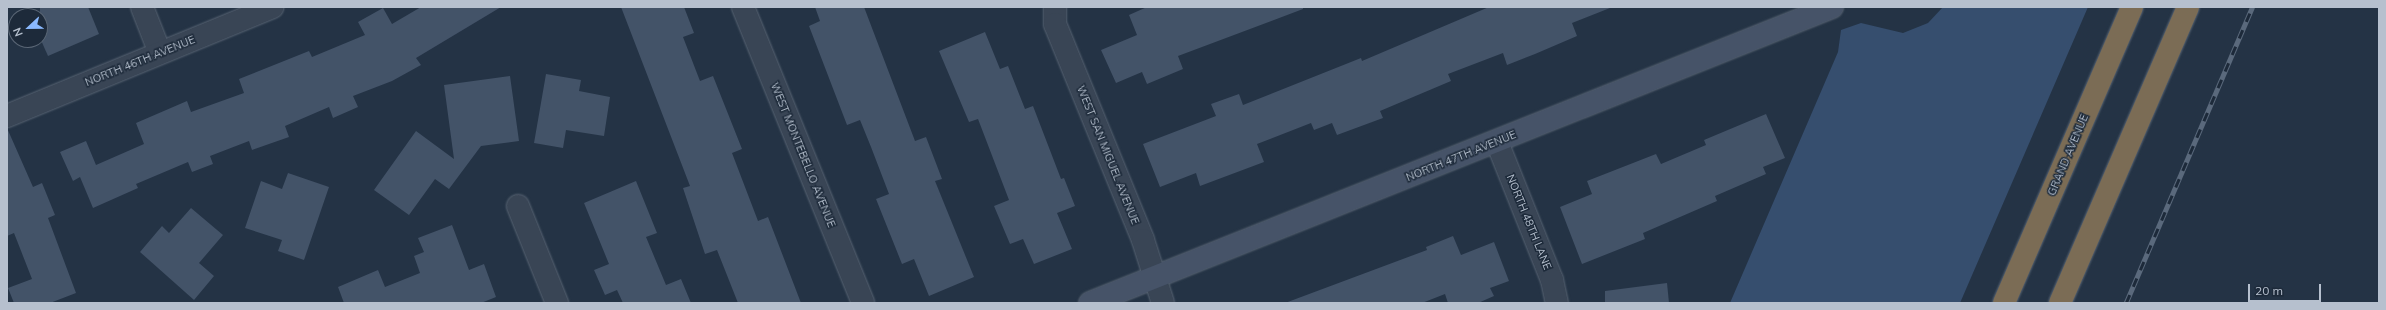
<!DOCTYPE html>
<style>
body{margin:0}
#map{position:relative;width:2386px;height:310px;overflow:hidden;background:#243345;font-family:Mulish,sans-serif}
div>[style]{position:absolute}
.water>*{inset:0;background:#364e6e}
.building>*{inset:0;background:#435368}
.roads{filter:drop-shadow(0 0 1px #576372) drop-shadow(0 0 1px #576372)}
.street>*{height:22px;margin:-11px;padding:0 11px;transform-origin:11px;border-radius:11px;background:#394555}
.secondary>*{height:22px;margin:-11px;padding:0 11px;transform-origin:11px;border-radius:11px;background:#465368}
.highway>*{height:22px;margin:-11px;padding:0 11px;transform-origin:11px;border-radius:11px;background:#7b6c55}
.rail>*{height:4.5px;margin-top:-2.25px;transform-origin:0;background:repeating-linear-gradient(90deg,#1d2a3a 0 9px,#5a697c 0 18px);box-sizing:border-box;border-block:1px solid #5a697c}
span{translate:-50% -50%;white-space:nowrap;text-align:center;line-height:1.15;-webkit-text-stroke:3px #1d2a3a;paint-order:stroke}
.street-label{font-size:11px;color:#b6c0ce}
.frame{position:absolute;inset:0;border:8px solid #b6c0ce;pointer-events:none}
.north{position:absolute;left:8px;top:8px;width:40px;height:40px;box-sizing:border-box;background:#1d2a3a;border:1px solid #5a6675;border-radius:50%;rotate:248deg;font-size:11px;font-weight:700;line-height:16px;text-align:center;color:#b6c0ce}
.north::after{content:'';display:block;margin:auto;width:14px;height:18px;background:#8ab9ff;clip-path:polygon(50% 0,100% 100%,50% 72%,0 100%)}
.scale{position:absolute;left:2248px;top:284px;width:73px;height:18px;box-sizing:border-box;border:2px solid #b6c0ce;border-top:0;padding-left:5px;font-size:12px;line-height:14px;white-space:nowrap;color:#b6c0ce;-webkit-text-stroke:3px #1d2a3a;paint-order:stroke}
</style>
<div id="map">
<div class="water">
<div style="clip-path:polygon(1943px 7px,2088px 7px,1960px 303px,1730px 303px,1838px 52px,1841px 30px,1861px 23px,1903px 33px,1928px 23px)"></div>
</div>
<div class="building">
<div style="clip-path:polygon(40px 7px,88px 7px,99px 34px,48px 56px,40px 38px)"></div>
<div style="clip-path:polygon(421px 7px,501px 7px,416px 58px,421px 65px,392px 81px,353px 96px,358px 107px,333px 118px,329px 107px,285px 126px,289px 137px,252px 150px,249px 141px,210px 156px,213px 164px,192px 172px,188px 162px,136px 184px,138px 188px,93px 208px,80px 177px,73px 181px,60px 152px,86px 141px,96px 165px,144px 144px,136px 123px,187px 101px,191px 112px,244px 93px,239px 79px,309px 51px,312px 57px,365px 35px,358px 22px,383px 8px,392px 24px)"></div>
<div style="clip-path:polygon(621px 7px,684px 7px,694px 33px,683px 37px,700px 81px,713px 76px,742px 149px,732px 153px,758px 221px,768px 217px,801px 303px,738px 303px,717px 250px,705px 254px,683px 188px,690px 186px)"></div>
<div style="clip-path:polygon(815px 7px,864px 7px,915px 141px,926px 137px,942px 179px,935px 181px,974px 277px,929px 296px,914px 259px,902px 264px,876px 199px,889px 194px,871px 147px,860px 120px,847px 125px,809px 26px,820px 21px)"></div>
<div style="clip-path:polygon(1147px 7px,1303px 7px,1303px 9px,1178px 56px,1183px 69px,1147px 84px,1142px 72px,1116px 83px,1101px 50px,1137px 35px,1129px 15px)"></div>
<div style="clip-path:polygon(1489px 7px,1610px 8px,1572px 23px,1577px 36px,1535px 54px,1507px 65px,1503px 53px,1448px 74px,1451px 81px,1380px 111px,1383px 118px,1337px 135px,1332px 123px,1314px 130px,1311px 123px,1257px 144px,1264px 162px,1200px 186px,1196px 173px,1160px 187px,1143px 144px,1216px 116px,1211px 104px,1239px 94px,1243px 105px,1361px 58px,1362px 61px)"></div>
<div style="clip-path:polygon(985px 32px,1000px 69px,1008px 66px,1025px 109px,1033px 106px,1061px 179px,1064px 178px,1075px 206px,1057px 213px,1072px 249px,1034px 264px,1023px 239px,1010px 244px,994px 206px,1009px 200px,978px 119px,969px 122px,939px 51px)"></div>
<div style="clip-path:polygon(546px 74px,581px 80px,579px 91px,610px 97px,604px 136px,566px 130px,563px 148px,534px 143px)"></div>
<div style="clip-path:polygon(510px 76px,519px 141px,481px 146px,449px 189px,435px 179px,409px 215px,374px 190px,416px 131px,454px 159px,444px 85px)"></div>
<div style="clip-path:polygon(1766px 114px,1785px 158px,1763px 167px,1766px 174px,1715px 196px,1717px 201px,1643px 233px,1645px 239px,1582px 264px,1560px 207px,1592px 194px,1587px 181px,1656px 154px,1661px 164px,1706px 145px,1704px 140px)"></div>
<div style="clip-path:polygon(7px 128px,33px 187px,42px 183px,55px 215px,48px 218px,76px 293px,50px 303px,14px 303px,8px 288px,32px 279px,14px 233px,7px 236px)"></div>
<div style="clip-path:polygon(288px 173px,329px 187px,304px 260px,278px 251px,282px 240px,245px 228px,261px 181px,282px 189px)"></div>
<div style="clip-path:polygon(636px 181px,657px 233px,646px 237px,666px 285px,681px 279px,691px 303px,623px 303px,617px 290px,605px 295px,594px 270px,609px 264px,584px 203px)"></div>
<div style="clip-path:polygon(191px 208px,223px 235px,199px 263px,214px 276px,194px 300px,140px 252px,162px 226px,169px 233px)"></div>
<div style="clip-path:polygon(452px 225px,469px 270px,484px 264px,496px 297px,481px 303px,344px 303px,338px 287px,378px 270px,385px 287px,420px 273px,414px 256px,424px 252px,418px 238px)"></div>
<div style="clip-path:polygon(1453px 236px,1461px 255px,1494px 242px,1509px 281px,1490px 288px,1494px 296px,1478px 303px,1448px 303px,1445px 294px,1422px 303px,1285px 303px,1427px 250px,1426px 247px)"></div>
<div style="clip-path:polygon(1667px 283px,1669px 303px,1605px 303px,1605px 291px)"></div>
</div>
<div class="roads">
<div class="street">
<div style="left:142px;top:7px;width:49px;rotate:68.6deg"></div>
<div style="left:743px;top:7px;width:319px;rotate:67.9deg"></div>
<div style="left:1055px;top:7px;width:17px;rotate:90deg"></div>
<div style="left:1055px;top:24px;width:233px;rotate:67.8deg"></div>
<div style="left:1143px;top:240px;width:66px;rotate:72.4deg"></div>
<div style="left:7px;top:116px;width:287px;rotate:-22.3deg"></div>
<div style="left:1497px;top:142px;width:149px;rotate:68.3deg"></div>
<div style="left:1552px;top:280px;width:24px;rotate:78deg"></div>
<div style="left:518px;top:206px;width:105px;rotate:68.1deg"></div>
</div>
<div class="secondary">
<div style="left:1090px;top:303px;width:799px;rotate:-21.75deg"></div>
</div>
<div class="highway">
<div style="left:2004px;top:303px;width:322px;rotate:-66.6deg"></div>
<div style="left:2060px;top:303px;width:322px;rotate:-66.6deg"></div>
</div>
</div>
<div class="rail">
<div style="left:2126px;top:303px;width:322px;rotate:-66.9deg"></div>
</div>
<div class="street-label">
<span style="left:140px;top:61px;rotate:-22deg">NORTH 46TH AVENUE</span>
<span style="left:803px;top:155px;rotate:68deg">WEST MONTEBELLO AVENUE</span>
<span style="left:1108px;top:155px;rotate:68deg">WEST SAN MIGUEL AVENUE</span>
<span style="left:2068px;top:155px;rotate:-67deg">GRAND AVENUE</span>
<span style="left:1461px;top:156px;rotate:-22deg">NORTH 47TH AVENUE</span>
<span style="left:1529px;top:222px;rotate:68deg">NORTH 48TH LANE</span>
</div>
<div class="frame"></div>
<div class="north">N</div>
<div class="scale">20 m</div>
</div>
